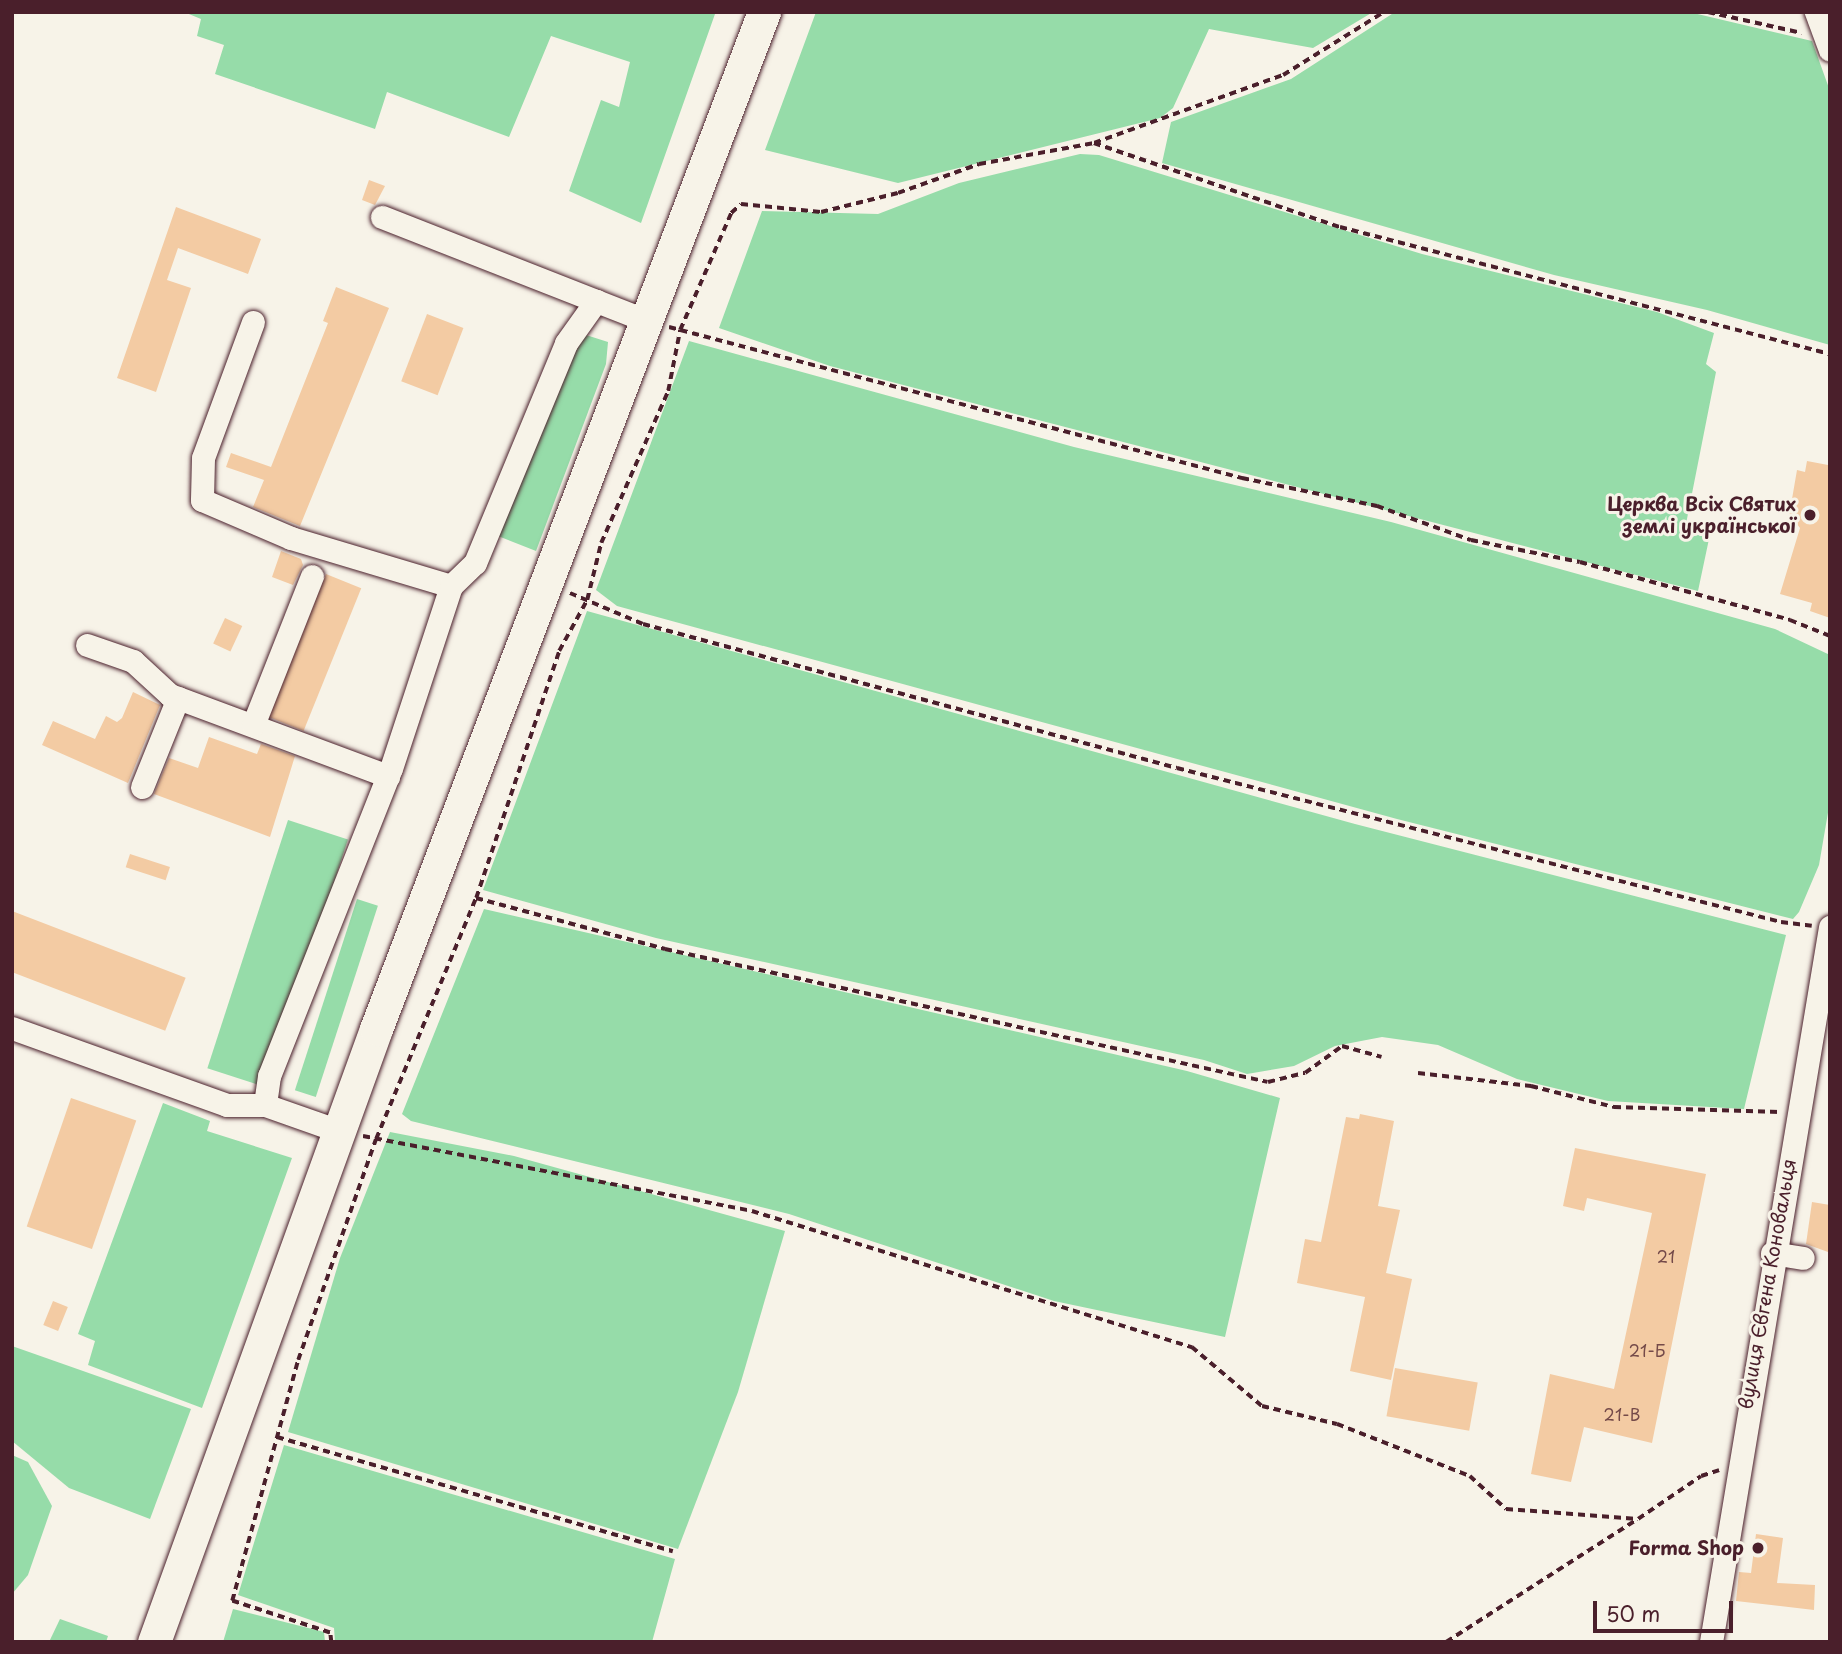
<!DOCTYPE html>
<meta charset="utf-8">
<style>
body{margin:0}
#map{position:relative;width:1842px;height:1654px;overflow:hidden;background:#f7f3e8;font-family:"Playpen Sans",sans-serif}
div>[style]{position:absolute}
.green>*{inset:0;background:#96dca9;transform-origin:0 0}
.building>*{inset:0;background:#f3cba3;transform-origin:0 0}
.path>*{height:3.5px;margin-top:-1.75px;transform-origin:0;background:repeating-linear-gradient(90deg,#4a1f2b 0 7px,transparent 0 12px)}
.roads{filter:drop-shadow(0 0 2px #4a1f2b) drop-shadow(0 0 2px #4a1f2b)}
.minor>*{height:23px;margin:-11.5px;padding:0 11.5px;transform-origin:11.5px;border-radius:11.5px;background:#f7f3e8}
.highway>*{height:33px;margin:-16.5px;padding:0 16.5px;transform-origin:16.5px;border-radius:16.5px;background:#f7f3e8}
.dots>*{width:19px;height:19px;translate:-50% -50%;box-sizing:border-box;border:4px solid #f7f3e8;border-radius:50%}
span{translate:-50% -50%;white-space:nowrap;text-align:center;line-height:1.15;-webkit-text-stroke:6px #f7f3e8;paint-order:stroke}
.number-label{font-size:16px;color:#744a49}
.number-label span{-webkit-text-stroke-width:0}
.poi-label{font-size:19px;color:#4a1f2b;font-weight:700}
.right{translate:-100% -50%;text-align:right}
.street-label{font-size:19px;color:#4a1f2b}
.frame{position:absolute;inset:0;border:14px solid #4a1f2b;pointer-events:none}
.scale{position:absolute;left:1593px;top:1601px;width:140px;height:32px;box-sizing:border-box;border:4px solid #4a1f2b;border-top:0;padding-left:9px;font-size:21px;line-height:24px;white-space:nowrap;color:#4a1f2b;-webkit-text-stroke:5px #f7f3e8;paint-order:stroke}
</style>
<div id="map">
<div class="green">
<div style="clip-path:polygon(184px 12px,714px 12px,715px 14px,641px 223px,569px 191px,601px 100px,619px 107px,630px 62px,551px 36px,509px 137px,387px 92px,375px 129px,215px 74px,224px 45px,197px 36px,201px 19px)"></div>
<div style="clip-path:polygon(816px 12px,1373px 12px,1313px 48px,1209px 29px,1173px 108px,1160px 118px,898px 183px,765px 150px)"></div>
<div style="clip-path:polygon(1395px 12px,1689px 12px,1812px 41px,1830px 91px,1830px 345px,1707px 310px,1554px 275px,1162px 163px,1171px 122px,1291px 79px)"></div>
<div style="clip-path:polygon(1080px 154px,1099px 155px,1422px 254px,1657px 312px,1714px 333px,1706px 364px,1716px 372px,1685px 529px,1709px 539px,1698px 591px,830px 366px,719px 328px,762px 211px,878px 214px,959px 183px)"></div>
<div style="clip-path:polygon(586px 335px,608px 342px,606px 364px,536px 551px,498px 536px,570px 354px)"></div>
<div style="clip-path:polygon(689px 341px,1074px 447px,1391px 522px,1775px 629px,1830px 655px,1830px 801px,1819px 865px,1799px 912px,1793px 919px,1397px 819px,617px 606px,596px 590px)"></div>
<div style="clip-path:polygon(587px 611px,1355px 824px,1786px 935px,1744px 1109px,1608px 1101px,1517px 1079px,1438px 1045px,1382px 1037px,1335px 1046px,1294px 1066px,1247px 1074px,1204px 1060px,656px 938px,483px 890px)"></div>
<div style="left:288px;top:820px;width:63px;height:261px;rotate:18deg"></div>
<div style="left:357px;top:899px;width:22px;height:201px;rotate:18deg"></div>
<div style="clip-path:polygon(484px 909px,1187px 1071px,1280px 1098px,1225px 1337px,1054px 1301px,789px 1214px,411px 1121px,402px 1114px)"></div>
<div style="clip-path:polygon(163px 1103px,210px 1121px,207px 1131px,292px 1158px,202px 1408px,88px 1365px,95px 1341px,78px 1334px)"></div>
<div style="clip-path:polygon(390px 1132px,514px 1156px,785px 1231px,738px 1392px,678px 1549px,288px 1432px,340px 1258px)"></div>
<div style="clip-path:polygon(12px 1346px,191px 1409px,150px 1519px,69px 1488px,12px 1441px)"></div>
<div style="clip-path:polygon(284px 1445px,675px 1559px,652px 1642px,335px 1642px,334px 1628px,238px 1595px)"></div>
<div style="clip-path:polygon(12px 1455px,28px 1462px,52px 1506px,28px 1575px,12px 1594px)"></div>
<div style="clip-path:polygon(233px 1609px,324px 1632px,325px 1642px,223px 1642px)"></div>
<div style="clip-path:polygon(60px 1619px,108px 1636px,106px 1642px,49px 1642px)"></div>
</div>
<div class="building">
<div style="clip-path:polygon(369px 180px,385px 186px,375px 205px,362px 200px)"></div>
<div style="clip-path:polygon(176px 207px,261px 239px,248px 274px,178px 248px,167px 280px,191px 288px,156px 392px,117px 378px)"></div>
<div style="clip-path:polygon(336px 287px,389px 308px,300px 526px,253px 507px,264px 480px,226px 467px,231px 453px,271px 467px,328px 323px,323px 321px)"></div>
<div style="left:427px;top:314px;width:39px;height:72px;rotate:21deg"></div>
<div style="clip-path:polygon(1807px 461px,1828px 465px,1830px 618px,1810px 611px,1812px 603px,1780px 594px,1800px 528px,1783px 506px,1792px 499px,1797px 470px,1805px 472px)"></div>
<div style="clip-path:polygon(281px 551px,301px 559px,303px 565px,293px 585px,272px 577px)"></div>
<div style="left:326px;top:574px;width:38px;height:154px;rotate:22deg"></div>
<div style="left:225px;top:618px;width:19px;height:28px;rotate:25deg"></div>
<div style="clip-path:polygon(133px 692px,160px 705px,128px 783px,42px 745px,53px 721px,95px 739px,106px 716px,117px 722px,122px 718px)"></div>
<div style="clip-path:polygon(209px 737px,257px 754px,261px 744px,295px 756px,270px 837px,154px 794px,169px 758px,198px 768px)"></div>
<div style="left:130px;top:854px;width:42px;height:14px;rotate:18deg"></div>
<div style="left:12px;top:911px;width:186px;height:57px;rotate:21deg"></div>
<div style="left:71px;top:1098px;width:69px;height:136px;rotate:19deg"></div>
<div style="clip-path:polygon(1360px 1114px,1394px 1121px,1378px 1206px,1400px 1210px,1386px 1273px,1412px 1279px,1391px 1380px,1350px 1371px,1365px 1297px,1297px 1283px,1305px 1239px,1321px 1242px,1346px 1117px,1359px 1119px)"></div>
<div style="clip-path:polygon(1575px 1148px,1706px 1174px,1652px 1443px,1584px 1427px,1571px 1482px,1531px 1474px,1550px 1374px,1614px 1389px,1652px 1213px,1587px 1198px,1584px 1211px,1563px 1206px)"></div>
<div style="clip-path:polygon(1812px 1202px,1830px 1205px,1828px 1252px,1806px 1244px)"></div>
<div style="left:53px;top:1301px;width:16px;height:26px;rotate:22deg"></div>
<div style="left:1395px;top:1368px;width:84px;height:49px;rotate:10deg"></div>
<div style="clip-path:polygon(1756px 1534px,1783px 1538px,1777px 1583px,1815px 1585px,1814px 1610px,1736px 1601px,1739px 1572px,1751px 1573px)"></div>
</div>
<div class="path">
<div style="left:1708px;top:12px;width:96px;rotate:12.6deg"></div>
<div style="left:1094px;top:143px;width:201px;rotate:-19.8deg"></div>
<div style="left:1283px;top:75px;width:119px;rotate:-32deg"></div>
<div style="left:669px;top:327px;width:593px;rotate:14.76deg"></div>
<div style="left:1242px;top:478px;width:138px;rotate:11.7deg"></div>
<div style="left:1377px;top:506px;width:100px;rotate:19.9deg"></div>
<div style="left:1471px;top:540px;width:111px;rotate:11.4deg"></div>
<div style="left:1580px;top:562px;width:218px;rotate:15.4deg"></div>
<div style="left:1790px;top:620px;width:43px;rotate:21.8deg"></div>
<div style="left:570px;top:593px;width:79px;rotate:23deg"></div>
<div style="left:643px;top:624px;width:553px;rotate:15.09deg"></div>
<div style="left:1177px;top:768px;width:623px;rotate:14.3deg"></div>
<div style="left:1781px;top:922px;width:31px;rotate:7deg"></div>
<div style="left:476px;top:898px;width:196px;rotate:15.1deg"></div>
<div style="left:665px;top:949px;width:617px;rotate:12.44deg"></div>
<div style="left:1268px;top:1082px;width:38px;rotate:-14deg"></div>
<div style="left:1305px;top:1073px;width:46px;rotate:-36.1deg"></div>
<div style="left:1342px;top:1046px;width:41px;rotate:15.4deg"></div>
<div style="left:1418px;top:1073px;width:114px;rotate:6.6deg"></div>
<div style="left:1531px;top:1086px;width:86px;rotate:14.2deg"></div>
<div style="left:1614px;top:1107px;width:166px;rotate:1.7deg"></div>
<div style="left:363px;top:1136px;width:396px;rotate:10.9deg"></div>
<div style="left:752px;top:1211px;width:461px;rotate:17.2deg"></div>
<div style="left:1192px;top:1347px;width:92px;rotate:40.1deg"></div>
<div style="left:1262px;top:1406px;width:77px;rotate:13.5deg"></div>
<div style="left:1337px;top:1424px;width:143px;rotate:21.4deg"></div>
<div style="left:1470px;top:1476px;width:49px;rotate:42.5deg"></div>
<div style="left:1506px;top:1509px;width:132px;rotate:4.3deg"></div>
<div style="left:1638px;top:1519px;width:76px;rotate:-34.3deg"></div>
<div style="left:1701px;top:1476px;width:19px;rotate:-18deg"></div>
<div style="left:277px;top:1437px;width:412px;rotate:16.1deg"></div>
<div style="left:331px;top:1642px;width:9px;rotate:-96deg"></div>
<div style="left:330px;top:1633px;width:103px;rotate:-161.9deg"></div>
<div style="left:232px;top:1601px;width:250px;rotate:-74.7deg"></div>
<div style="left:298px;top:1360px;width:234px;rotate:-70.6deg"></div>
<div style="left:376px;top:1139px;width:261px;rotate:-67.5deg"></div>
<div style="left:476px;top:898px;width:261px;rotate:-71.4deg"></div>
<div style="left:559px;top:651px;width:58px;rotate:-61.2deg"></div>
<div style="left:587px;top:600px;width:59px;rotate:-76.2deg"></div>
<div style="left:601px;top:543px;width:166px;rotate:-66.2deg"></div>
<div style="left:668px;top:391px;width:62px;rotate:-78.9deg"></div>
<div style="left:680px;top:330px;width:128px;rotate:-66.4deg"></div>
<div style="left:731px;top:213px;width:13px;rotate:-42deg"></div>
<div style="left:741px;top:204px;width:80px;rotate:5.7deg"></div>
<div style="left:821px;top:212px;width:79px;rotate:-13.9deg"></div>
<div style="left:898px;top:193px;width:86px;rotate:-19.7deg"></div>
<div style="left:979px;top:164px;width:117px;rotate:-10.3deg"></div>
<div style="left:1094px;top:143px;width:260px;rotate:18.9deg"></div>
<div style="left:1340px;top:227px;width:506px;rotate:14.53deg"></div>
<div style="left:1446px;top:1642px;width:226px;rotate:-32.7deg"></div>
</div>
<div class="roads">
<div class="minor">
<div style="left:1816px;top:12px;width:40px;rotate:69.8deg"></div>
<div style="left:382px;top:217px;width:282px;rotate:21.4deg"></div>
<div style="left:253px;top:322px;width:145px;rotate:110.2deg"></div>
<div style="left:203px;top:458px;width:42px;rotate:91.4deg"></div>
<div style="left:202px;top:500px;width:97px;rotate:23.1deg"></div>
<div style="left:291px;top:538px;width:167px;rotate:16.7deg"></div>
<div style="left:451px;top:586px;width:192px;rotate:108.2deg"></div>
<div style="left:391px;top:768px;width:331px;rotate:111.6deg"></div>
<div style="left:269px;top:1076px;width:29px;rotate:98deg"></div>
<div style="left:451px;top:586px;width:33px;rotate:-44deg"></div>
<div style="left:475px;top:563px;width:238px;rotate:-67.5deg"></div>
<div style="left:566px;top:343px;width:52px;rotate:-54.5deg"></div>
<div style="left:87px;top:645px;width:49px;rotate:19.2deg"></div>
<div style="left:133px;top:661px;width:50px;rotate:42.6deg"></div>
<div style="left:170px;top:695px;width:233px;rotate:20.4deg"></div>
<div style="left:253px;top:725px;width:160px;rotate:-68.4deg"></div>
<div style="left:142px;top:787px;width:96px;rotate:-68deg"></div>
<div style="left:12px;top:1028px;width:228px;rotate:19.7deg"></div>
<div style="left:227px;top:1105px;width:38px"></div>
<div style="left:265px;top:1105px;width:78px;rotate:19.4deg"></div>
<div style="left:1772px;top:1253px;width:31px;rotate:9deg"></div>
<div style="left:1711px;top:1642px;width:725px;rotate:-80.55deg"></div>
</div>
<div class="highway">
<div style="left:154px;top:1642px;width:652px;rotate:-70.09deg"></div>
<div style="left:376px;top:1029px;width:1089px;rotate:-69.12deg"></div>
</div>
</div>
<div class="dots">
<div style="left:1810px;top:515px;background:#4a1f2b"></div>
<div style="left:1758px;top:1548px;background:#4a1f2b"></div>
</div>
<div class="number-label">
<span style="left:1666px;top:1256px">21</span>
<span style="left:1647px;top:1350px">21-Б</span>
<span style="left:1622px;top:1414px">21-В</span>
</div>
<div class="poi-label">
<span class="right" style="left:1796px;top:515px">Церква Всіх Святих<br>землі української</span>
<span class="right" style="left:1744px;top:1548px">Forma Shop</span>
</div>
<div class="street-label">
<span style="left:1767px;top:1284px;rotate:-80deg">вулиця Євгена Коновальця</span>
</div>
<div class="frame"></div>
<div class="scale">50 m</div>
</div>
